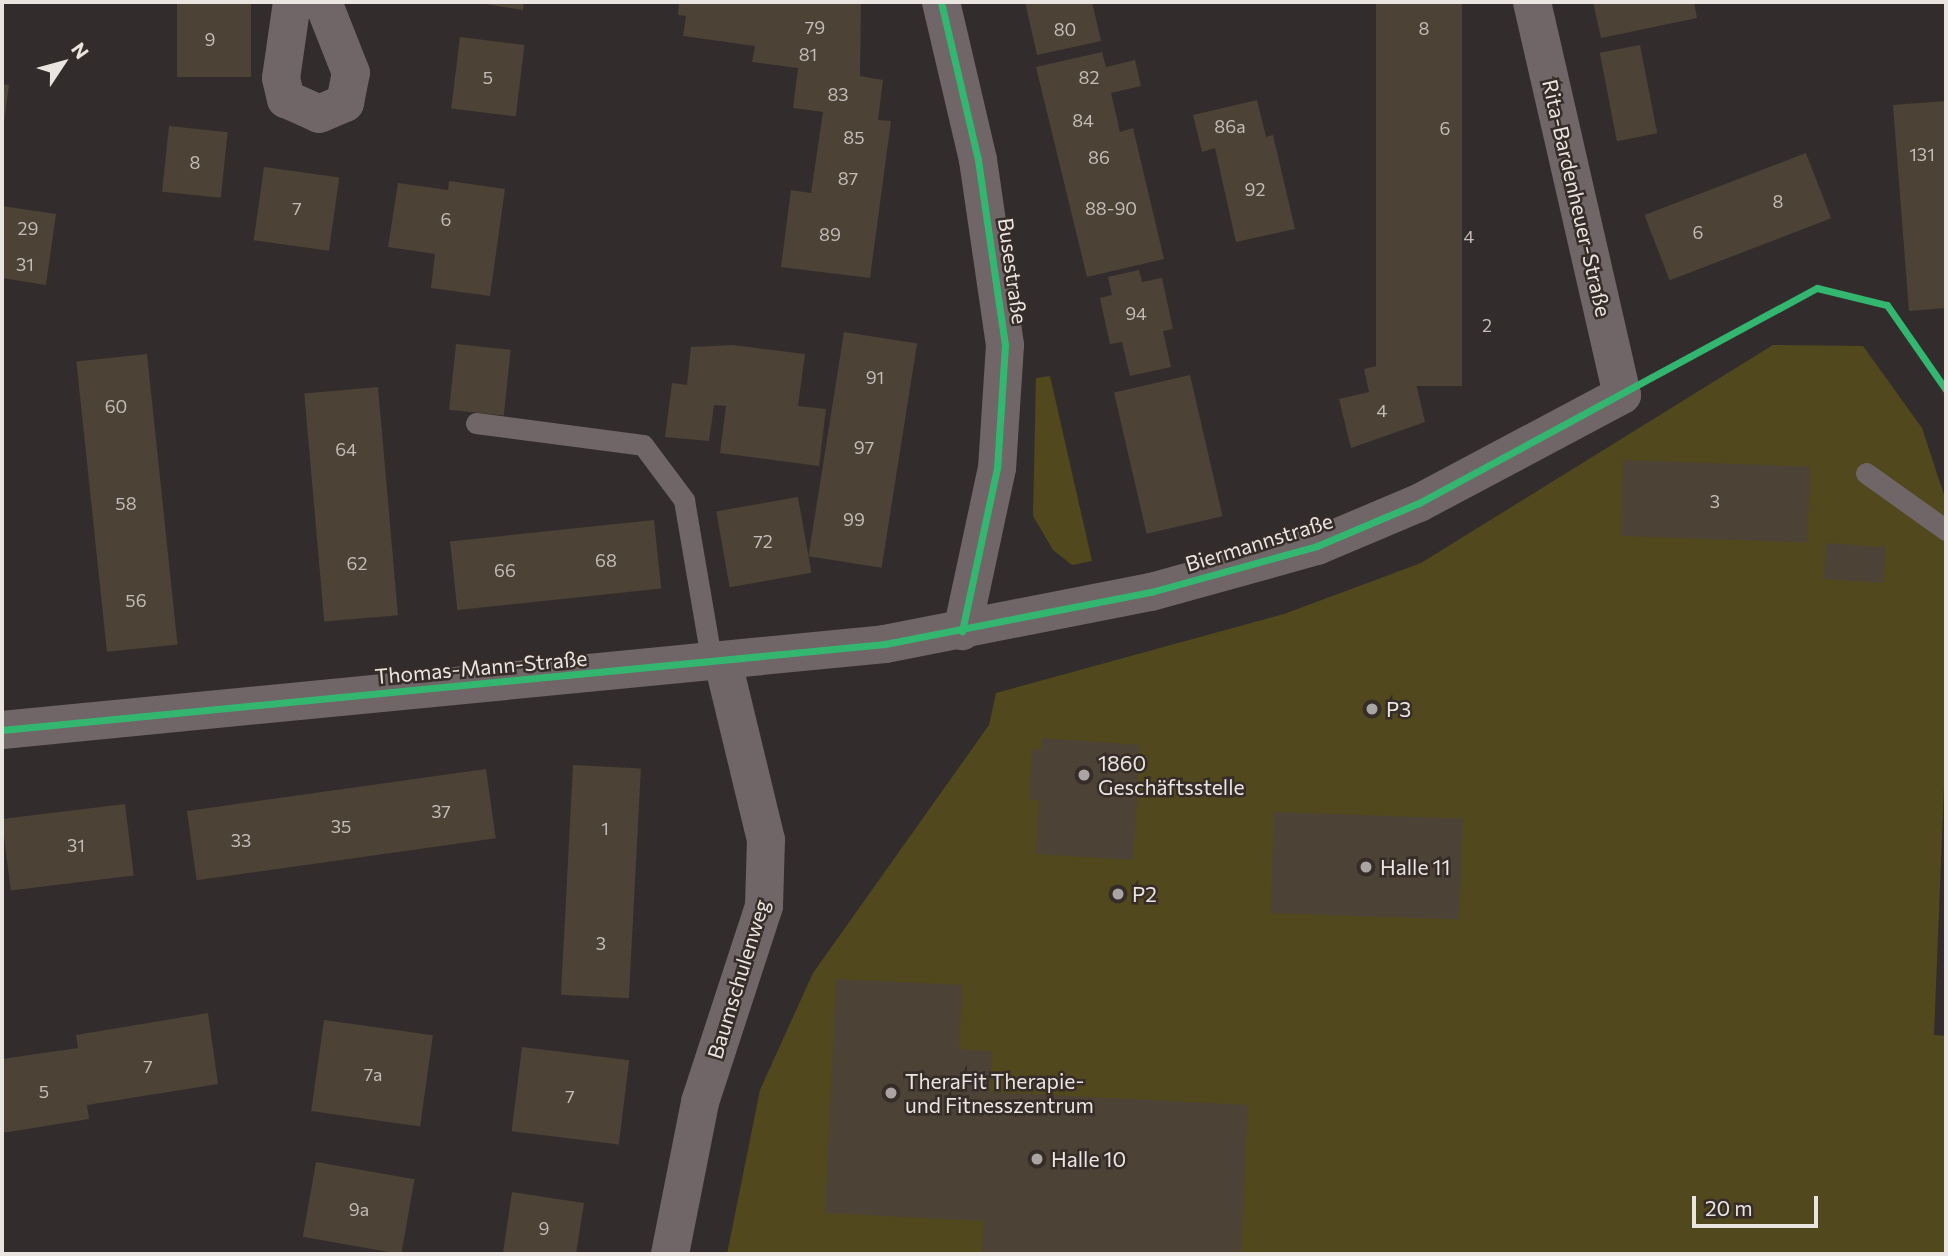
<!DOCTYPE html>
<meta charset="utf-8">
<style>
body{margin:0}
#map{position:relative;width:1948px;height:1256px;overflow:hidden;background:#322d2c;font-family:Commissioner,sans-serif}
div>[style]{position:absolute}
.green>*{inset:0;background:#52481d}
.building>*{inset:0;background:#4c4236;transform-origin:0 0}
.lane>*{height:21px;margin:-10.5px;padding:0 10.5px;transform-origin:10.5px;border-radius:10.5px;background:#716667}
.street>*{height:38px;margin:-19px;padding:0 19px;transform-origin:19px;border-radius:19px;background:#716667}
.cycleway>*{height:7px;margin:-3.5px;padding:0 3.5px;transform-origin:3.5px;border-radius:3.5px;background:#33b770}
.dots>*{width:19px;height:19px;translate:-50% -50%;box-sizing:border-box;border:4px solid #362c28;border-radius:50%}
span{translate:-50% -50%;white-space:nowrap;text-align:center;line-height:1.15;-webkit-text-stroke:5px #362c28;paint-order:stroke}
.number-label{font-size:18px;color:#c3bcb7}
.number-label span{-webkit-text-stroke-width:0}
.street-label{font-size:21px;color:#ebe5e2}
.poi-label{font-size:21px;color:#ebe5e2}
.left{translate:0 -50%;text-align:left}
.frame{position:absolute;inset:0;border:4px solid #ebe5e2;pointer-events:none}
.north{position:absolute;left:28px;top:28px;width:70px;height:70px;-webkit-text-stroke:5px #362c28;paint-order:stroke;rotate:54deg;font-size:19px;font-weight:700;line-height:28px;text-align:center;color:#ebe5e2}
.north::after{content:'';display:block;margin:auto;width:24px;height:32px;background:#ebe5e2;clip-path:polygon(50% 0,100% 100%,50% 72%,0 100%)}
.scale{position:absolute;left:1692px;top:1196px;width:126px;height:32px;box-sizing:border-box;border:4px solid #ebe5e2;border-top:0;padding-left:9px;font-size:21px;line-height:24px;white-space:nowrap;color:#ebe5e2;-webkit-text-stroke:5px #362c28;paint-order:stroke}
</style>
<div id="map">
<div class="green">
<div style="clip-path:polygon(1773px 345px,1863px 346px,1922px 428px,1946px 501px,1946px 737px,1934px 1035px,1946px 1036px,1946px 1254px,727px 1254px,760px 1090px,813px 973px,989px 725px,996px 693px,1284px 614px,1421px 563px)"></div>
<div style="clip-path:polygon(1050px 376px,1092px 561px,1072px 565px,1053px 550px,1033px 516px,1036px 378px)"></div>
</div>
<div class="building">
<div style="left:177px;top:2px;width:74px;height:75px"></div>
<div style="clip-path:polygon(473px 2px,524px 2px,523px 10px)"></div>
<div style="clip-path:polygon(679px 2px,861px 2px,860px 76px,883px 80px,878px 120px,891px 121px,870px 278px,781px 267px,791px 190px,811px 193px,823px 112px,793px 108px,798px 68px,752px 62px,755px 46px,683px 36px,686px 16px,678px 15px)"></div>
<div style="clip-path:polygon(1025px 2px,1092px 2px,1101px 41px,1037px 55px)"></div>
<div style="left:1376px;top:2px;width:86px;height:384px"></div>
<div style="clip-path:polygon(1593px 2px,1694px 2px,1697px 18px,1601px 38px)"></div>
<div style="left:460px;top:37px;width:65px;height:72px;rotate:7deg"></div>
<div style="left:1640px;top:45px;width:90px;height:41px;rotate:79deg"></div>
<div style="clip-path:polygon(1102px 52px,1106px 67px,1135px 60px,1141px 86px,1111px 93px,1120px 132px,1133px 128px,1164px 259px,1087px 277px,1036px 67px)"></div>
<div style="clip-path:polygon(2px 84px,9px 85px,3px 129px,2px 129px)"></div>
<div style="clip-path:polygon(1257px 100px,1266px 137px,1273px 135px,1295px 229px,1236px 242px,1215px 148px,1202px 152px,1193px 115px)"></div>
<div style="clip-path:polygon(1946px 101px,1946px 308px,1909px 311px,1893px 105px)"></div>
<div style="left:169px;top:126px;width:59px;height:66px;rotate:6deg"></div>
<div style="left:1806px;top:153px;width:70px;height:173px;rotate:69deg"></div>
<div style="left:264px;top:167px;width:76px;height:74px;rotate:8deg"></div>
<div style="clip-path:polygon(449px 181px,505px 189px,490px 296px,431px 288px,435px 254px,388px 247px,398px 183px,448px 190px)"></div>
<div style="clip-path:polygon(2px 206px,56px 214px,46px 285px,2px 278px)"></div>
<div style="clip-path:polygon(1139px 270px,1142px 282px,1162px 278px,1173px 329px,1163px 331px,1171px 367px,1130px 376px,1122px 342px,1110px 344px,1100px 298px,1112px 295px,1108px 277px)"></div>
<div style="left:844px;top:332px;width:74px;height:227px;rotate:9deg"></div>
<div style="left:456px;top:344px;width:55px;height:66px;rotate:6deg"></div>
<div style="clip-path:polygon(733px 345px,805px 354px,798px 406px,826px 409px,819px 466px,720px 453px,726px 406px,714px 405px,709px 441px,665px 437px,672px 383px,687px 385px,691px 347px)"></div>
<div style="left:147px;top:354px;width:292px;height:71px;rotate:84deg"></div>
<div style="clip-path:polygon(1410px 358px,1425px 422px,1351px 448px,1339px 399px,1369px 392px,1364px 369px)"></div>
<div style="left:1190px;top:375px;width:145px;height:78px;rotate:77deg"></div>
<div style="left:378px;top:387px;width:229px;height:74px;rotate:85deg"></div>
<div style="left:1623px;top:460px;width:187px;height:76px;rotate:2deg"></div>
<div style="left:798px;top:497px;width:77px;height:83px;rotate:80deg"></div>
<div style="left:654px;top:520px;width:69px;height:205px;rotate:84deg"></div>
<div style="left:1826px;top:543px;width:60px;height:36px;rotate:4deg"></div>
<div style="clip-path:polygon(1042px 738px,1140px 745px,1133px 860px,1036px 854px,1039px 800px,1029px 800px,1032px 749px,1041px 750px)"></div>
<div style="left:573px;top:765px;width:68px;height:230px;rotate:3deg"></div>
<div style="left:486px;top:769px;width:70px;height:302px;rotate:82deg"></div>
<div style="left:125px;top:804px;width:72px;height:124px;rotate:83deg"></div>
<div style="left:1274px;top:812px;width:189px;height:101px;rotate:2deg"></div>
<div style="clip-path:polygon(836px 979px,962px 985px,959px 1049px,992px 1051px,990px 1092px,1248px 1105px,1241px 1254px,982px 1254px,983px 1221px,825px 1213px)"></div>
<div style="clip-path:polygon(208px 1013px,218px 1084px,87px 1105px,89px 1119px,2px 1133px,2px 1059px,78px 1048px,76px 1035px)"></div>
<div style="left:324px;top:1020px;width:110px;height:92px;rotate:8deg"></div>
<div style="left:522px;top:1047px;width:108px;height:85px;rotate:7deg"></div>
<div style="left:316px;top:1162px;width:100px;height:76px;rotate:10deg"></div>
<div style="clip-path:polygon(512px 1192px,584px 1203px,576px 1254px,503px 1253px)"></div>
</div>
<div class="lane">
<div style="left:476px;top:423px;width:168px;rotate:7.5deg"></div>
<div style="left:643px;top:445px;width:69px;rotate:53.3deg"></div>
<div style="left:684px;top:500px;width:165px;rotate:80.3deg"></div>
<div style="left:1866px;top:473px;width:98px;rotate:35.5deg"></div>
</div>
<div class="street">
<div style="left:292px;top:2px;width:77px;rotate:98.2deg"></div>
<div style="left:281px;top:78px;width:22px;rotate:77deg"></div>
<div style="left:286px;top:99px;width:36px;rotate:24deg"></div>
<div style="left:319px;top:114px;width:28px;rotate:-23deg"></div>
<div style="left:345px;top:103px;width:31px;rotate:-79deg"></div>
<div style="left:351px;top:73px;width:76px;rotate:-111.5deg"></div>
<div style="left:941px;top:2px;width:162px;rotate:76.8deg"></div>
<div style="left:978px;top:160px;width:187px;rotate:81.7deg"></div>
<div style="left:1005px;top:345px;width:123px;rotate:93.7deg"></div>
<div style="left:997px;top:468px;width:167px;rotate:102.1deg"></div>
<div style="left:2px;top:730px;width:887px;rotate:-5.56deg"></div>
<div style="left:885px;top:644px;width:271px;rotate:-11.1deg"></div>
<div style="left:1151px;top:592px;width:172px;rotate:-15.5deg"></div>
<div style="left:1317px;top:546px;width:111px;rotate:-22.9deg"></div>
<div style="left:1419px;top:503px;width:230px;rotate:-28deg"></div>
<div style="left:1622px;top:395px;width:403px;rotate:-102.9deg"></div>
<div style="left:670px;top:1254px;width:155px;rotate:-78.8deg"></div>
<div style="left:700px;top:1102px;width:206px;rotate:-71.9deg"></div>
<div style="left:764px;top:906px;width:66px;rotate:-88.3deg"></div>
<div style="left:766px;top:840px;width:183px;rotate:-103.6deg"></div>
</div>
<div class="cycleway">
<div style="left:941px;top:2px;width:162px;rotate:76.8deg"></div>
<div style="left:978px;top:160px;width:187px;rotate:81.7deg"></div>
<div style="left:1005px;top:345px;width:123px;rotate:93.7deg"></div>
<div style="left:997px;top:468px;width:167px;rotate:102.1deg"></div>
<div style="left:2px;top:730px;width:887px;rotate:-5.56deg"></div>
<div style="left:885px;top:644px;width:271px;rotate:-11.1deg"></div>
<div style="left:1151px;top:592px;width:172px;rotate:-15.5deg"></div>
<div style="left:1317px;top:546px;width:111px;rotate:-22.9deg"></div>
<div style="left:1419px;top:503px;width:452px;rotate:-28.4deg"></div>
<div style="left:1817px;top:288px;width:72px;rotate:13.7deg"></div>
<div style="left:1887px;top:305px;width:103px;rotate:55.2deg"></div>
</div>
<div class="dots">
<div style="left:1372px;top:709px;background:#aaa5a2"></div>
<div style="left:1084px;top:775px;background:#aaa5a2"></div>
<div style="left:1366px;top:867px;background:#aaa5a2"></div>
<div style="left:1118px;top:894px;background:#aaa5a2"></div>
<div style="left:891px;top:1093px;background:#aaa5a2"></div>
<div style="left:1037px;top:1159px;background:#aaa5a2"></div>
</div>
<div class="number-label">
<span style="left:815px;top:27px">79</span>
<span style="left:1424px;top:28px">8</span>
<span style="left:1065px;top:29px">80</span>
<span style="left:210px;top:39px">9</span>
<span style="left:808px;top:54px">81</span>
<span style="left:488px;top:77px">5</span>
<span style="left:1089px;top:77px">82</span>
<span style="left:838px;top:94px">83</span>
<span style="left:1083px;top:120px">84</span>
<span style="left:1230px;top:126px">86a</span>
<span style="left:1445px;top:128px">6</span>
<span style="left:854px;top:137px">85</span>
<span style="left:1922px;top:154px">131</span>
<span style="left:1099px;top:157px">86</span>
<span style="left:195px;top:162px">8</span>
<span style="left:848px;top:178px">87</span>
<span style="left:1255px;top:189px">92</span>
<span style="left:1778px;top:201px">8</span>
<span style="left:297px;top:208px">7</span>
<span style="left:1111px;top:208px">88-90</span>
<span style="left:446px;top:219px">6</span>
<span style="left:28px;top:228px">29</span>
<span style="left:1698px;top:232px">6</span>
<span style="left:830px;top:234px">89</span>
<span style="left:1469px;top:236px">4</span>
<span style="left:25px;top:264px">31</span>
<span style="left:1136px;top:313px">94</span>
<span style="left:1487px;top:325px">2</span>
<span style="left:875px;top:377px">91</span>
<span style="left:116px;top:406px">60</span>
<span style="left:1382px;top:410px">4</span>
<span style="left:864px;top:447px">97</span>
<span style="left:346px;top:449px">64</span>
<span style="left:1715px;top:501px">3</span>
<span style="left:126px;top:503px">58</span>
<span style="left:854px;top:519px">99</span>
<span style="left:763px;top:541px">72</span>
<span style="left:606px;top:560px">68</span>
<span style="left:357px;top:563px">62</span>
<span style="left:505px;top:570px">66</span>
<span style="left:136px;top:600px">56</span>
<span style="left:441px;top:811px">37</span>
<span style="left:341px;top:826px">35</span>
<span style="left:605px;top:828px">1</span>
<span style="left:241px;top:840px">33</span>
<span style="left:76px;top:845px">31</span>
<span style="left:601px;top:943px">3</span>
<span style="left:148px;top:1066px">7</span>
<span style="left:373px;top:1074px">7a</span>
<span style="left:44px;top:1091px">5</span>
<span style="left:570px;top:1096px">7</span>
<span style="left:359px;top:1209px">9a</span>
<span style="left:544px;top:1228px">9</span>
</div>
<div class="street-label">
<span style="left:1577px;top:198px;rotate:77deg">Rita-Bardenheuer-Straße</span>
<span style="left:1013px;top:271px;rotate:82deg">Busestraße</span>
<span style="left:1259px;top:542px;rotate:-17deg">Biermannstraße</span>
<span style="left:481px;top:667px;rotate:-5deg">Thomas-Mann-Straße</span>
<span style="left:738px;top:979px;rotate:-73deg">Baumschulenweg</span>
</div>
<div class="poi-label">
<span class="left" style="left:1386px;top:709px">P3</span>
<span class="left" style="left:1098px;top:775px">1860<br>Geschäftsstelle</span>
<span class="left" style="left:1380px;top:867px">Halle 11</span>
<span class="left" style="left:1132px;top:894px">P2</span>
<span class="left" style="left:905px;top:1093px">TheraFit Therapie-<br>und Fitnesszentrum</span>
<span class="left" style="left:1051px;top:1159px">Halle 10</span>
</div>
<div class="frame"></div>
<div class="north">N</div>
<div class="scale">20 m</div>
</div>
